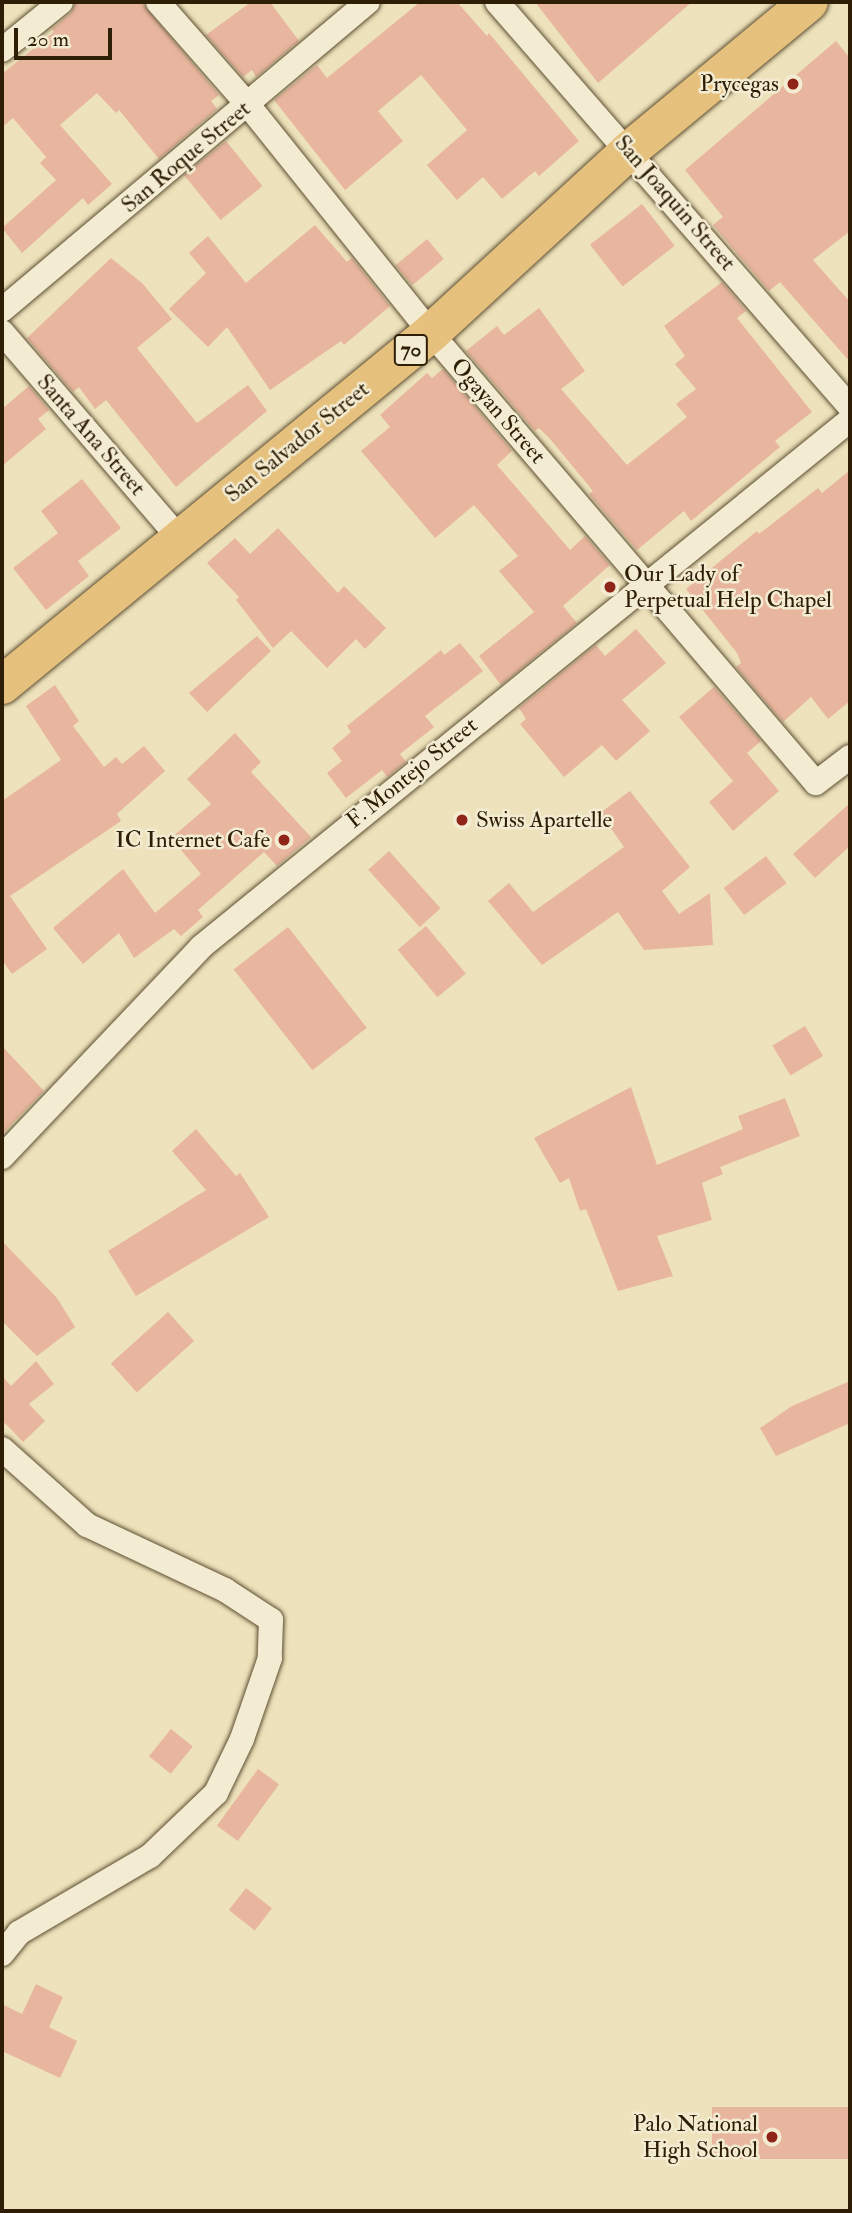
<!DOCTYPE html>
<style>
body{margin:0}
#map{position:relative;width:852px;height:2213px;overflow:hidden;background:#ede2bb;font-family:"IM FELL Double Pica",serif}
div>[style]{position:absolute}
.building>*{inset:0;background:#e8b69e;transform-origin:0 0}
.roads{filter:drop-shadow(0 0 2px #5e4f33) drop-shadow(0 0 2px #5e4f33)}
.street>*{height:24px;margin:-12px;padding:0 12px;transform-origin:12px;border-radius:12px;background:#f3ecd3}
.highway>*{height:38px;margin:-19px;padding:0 19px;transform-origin:19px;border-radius:19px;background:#e6c17e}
.dots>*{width:19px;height:19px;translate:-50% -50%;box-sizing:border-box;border:4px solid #f3ecd3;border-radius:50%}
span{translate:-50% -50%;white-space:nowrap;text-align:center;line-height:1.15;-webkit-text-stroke:5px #f3ecd3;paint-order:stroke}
.shield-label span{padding:2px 5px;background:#f3ecd3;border:2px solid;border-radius:5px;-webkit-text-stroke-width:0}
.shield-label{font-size:21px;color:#2e1e06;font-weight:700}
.poi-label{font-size:23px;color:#2e1e06}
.right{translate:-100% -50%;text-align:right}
.left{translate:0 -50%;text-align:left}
.street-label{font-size:23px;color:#2e1e06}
.frame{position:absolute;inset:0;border:4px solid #2e1e06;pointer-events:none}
.scale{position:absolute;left:14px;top:28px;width:98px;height:32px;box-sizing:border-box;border:4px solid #2e1e06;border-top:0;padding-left:9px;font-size:21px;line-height:24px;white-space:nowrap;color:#2e1e06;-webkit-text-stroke:5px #f3ecd3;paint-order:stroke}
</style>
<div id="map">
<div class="building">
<div style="clip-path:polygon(76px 2px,141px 2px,219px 95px,211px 101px,217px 109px,159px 159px,119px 110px,116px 113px,97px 93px,60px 125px,112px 184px,88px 205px,83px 198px,22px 253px,2px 228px,56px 180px,40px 163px,46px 157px,13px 118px,2px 127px,2px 74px,54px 32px,52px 29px,71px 13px)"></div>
<div style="clip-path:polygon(251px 2px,270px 2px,299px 41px,256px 77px,252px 70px,243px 77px,206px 35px)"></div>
<div style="clip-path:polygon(420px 2px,457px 2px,487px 36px,489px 33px,579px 141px,539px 176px,535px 171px,502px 199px,483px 177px,457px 200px,427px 165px,467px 130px,421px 75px,378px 111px,403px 141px,345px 190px,274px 100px,317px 65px,327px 78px)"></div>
<div style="clip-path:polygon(535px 2px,692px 2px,598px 83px)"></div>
<div style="clip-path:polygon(836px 41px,850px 58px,850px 231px,813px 260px,850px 302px,850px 362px,780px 282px,769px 291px,746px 264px,713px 225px,723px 217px,685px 170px)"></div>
<div style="left:226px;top:141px;width:58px;height:54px;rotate:51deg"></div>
<div style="left:642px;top:204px;width:53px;height:66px;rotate:52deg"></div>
<div style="clip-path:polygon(315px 225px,347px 262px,352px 258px,390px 306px,344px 345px,341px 341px,270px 390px,227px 327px,208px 347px,169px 309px,206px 273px,189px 253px,208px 236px,246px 283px)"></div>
<div style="left:427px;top:239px;width:26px;height:41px;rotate:50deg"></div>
<div style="clip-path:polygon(111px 258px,142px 283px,172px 319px,137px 348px,197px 423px,248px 385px,267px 411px,176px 487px,106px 400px,95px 409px,79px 387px,73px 392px,27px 338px)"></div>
<div style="clip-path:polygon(722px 282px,746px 311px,737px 318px,812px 412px,775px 441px,780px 447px,691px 521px,684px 511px,637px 550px,589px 494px,593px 491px,551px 440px,539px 428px,535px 431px,466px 351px,497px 326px,504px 335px,539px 308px,585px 371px,561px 389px,627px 465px,687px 417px,676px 404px,696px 389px,675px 364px,685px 356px,664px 326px)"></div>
<div style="clip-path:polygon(443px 369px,512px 451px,497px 465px,570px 550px,585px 536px,610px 565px,563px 606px,577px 623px,501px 685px,479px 656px,534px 612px,499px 571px,518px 556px,474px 505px,435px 538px,361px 451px,390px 427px,380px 415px,427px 373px,432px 378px)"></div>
<div style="clip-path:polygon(29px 386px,49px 410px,38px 419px,46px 429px,2px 466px,2px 409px)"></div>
<div style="clip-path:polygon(850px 470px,850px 701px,828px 719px,811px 697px,783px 722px,736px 667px,741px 663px,737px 653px,686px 589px,757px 531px,759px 534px,818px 488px,822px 493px)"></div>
<div style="clip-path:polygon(82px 479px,121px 528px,78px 561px,89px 576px,46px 610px,13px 568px,58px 533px,41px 511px)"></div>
<div style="clip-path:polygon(278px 528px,338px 593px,344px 586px,386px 628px,365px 649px,356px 639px,327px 668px,291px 631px,273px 648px,236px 600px,239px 597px,207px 563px,235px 538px,250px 554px)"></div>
<div style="clip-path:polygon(636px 629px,666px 663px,622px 700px,650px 731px,616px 761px,602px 745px,564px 777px,520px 724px,526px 719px,519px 708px,596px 645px,605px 656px)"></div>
<div style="clip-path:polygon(257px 636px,271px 651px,207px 712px,189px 693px)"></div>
<div style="clip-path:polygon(460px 643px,483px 671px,425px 716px,434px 727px,400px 754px,406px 762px,387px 777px,382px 770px,346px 798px,327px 773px,342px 761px,332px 748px,351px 732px,347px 726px,441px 650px,444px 655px)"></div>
<div style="clip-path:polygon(55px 685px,79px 721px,73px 726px,104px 767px,116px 757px,122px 764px,144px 746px,165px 771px,117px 814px,121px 821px,10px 896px,47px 949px,12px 974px,2px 960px,2px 801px,61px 760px,26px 706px)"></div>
<div style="clip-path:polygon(714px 687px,761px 741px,747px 753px,779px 791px,733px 831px,709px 802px,733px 781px,679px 717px)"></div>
<div style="clip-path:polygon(235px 733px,261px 762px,251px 772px,311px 837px,277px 866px,264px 852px,198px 910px,203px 917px,181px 936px,174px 929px,134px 958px,119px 933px,83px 964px,53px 928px,123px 869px,155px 913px,201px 874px,171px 838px,211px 804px,187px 779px)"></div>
<div style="clip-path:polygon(630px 791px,690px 867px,662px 891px,679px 914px,710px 893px,713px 945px,644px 950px,618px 912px,542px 965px,488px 901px,509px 883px,533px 912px,624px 847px,600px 813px)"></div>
<div style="clip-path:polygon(850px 803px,850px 846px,815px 878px,793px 854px)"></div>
<div style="left:389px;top:851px;width:77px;height:28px;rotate:48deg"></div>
<div style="left:766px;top:856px;width:34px;height:53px;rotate:53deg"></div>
<div style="left:426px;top:926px;width:62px;height:37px;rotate:50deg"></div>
<div style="left:288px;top:927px;width:128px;height:69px;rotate:52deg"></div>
<div style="left:805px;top:1026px;width:35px;height:38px;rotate:59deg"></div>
<div style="clip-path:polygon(2px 1046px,44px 1091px,2px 1134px)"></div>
<div style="clip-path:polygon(631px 1087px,657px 1165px,743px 1129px,738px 1116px,785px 1098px,800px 1136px,720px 1167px,723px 1174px,702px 1183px,712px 1220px,657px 1236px,673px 1276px,618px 1291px,586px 1209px,580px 1211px,569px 1178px,560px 1183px,534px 1138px)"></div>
<div style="clip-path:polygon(196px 1129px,236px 1176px,240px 1173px,269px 1217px,136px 1296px,108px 1251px,206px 1190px,172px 1151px)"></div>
<div style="clip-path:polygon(2px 1241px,57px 1298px,75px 1327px,37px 1356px,2px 1321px)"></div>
<div style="left:168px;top:1312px;width:39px;height:77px;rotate:48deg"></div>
<div style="clip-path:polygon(36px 1361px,54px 1384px,29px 1404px,45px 1421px,23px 1442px,5px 1423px,2px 1426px,2px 1376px,11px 1386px)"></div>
<div style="clip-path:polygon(850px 1381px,850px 1423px,776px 1456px,760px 1428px,792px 1406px)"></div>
<div style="left:171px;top:1729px;width:28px;height:35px;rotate:39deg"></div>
<div style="left:258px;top:1769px;width:26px;height:70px;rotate:36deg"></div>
<div style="left:246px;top:1888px;width:33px;height:28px;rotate:38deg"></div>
<div style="clip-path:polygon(36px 1984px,63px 1997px,49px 2027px,77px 2041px,60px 2078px,2px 2051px,2px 2004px,22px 2014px)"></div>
<div style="left:850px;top:2107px;width:52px;height:138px;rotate:90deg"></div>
</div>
<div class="roads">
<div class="street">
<div style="left:158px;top:2px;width:138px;rotate:48.8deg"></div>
<div style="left:249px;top:106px;width:291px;rotate:51.3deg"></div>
<div style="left:431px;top:333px;width:592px;rotate:49.45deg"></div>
<div style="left:816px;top:783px;width:43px;rotate:-37.4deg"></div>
<div style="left:497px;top:2px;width:537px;rotate:48.92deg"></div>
<div style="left:2px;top:50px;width:76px;rotate:-39.1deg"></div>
<div style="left:2px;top:310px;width:478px;rotate:-40.1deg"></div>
<div style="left:2px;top:332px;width:272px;rotate:49.3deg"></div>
<div style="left:2px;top:1157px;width:289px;rotate:-46.5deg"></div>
<div style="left:201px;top:947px;width:836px;rotate:-39.08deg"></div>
<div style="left:2px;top:1449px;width:114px;rotate:41.8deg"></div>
<div style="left:87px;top:1525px;width:153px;rotate:25.2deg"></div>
<div style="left:225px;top:1590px;width:55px;rotate:33.1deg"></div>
<div style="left:271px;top:1620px;width:38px;rotate:92deg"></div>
<div style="left:270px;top:1658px;width:86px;rotate:109.1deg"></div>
<div style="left:242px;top:1739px;width:60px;rotate:115.7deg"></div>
<div style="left:216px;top:1793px;width:91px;rotate:136.3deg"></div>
<div style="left:150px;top:1856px;width:152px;rotate:149.6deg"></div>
<div style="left:19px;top:1933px;width:27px;rotate:129deg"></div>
</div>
<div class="highway">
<div style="left:2px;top:685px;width:555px;rotate:-39.37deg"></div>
<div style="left:431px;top:333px;width:270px;rotate:-42.6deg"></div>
<div style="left:630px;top:150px;width:232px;rotate:-39.6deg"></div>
</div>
</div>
<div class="dots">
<div style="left:793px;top:84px;background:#8f2418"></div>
<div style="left:610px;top:587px;background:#8f2418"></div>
<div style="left:462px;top:820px;background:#8f2418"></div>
<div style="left:284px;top:840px;background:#8f2418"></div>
<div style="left:772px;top:2137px;background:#8f2418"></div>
</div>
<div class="shield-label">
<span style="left:411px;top:350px">70</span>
</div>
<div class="poi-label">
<span class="right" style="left:779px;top:84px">Prycegas</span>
<span class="left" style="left:624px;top:587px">Our Lady of<br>Perpetual Help Chapel</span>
<span class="left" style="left:476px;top:820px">Swiss Apartelle</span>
<span class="right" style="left:270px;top:840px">IC Internet Cafe</span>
<span class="right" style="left:758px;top:2137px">Palo National<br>High School</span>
</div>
<div class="street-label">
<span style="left:186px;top:157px;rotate:-40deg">San Roque Street</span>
<span style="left:675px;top:203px;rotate:49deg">San Joaquin Street</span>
<span style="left:498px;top:411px;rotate:49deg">Ogayan Street</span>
<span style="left:91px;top:435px;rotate:49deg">Santa Ana Street</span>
<span style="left:297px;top:442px;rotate:-39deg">San Salvador Street</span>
<span style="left:412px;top:773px;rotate:-39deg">F. Montejo Street</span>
</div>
<div class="frame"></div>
<div class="scale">20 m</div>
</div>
